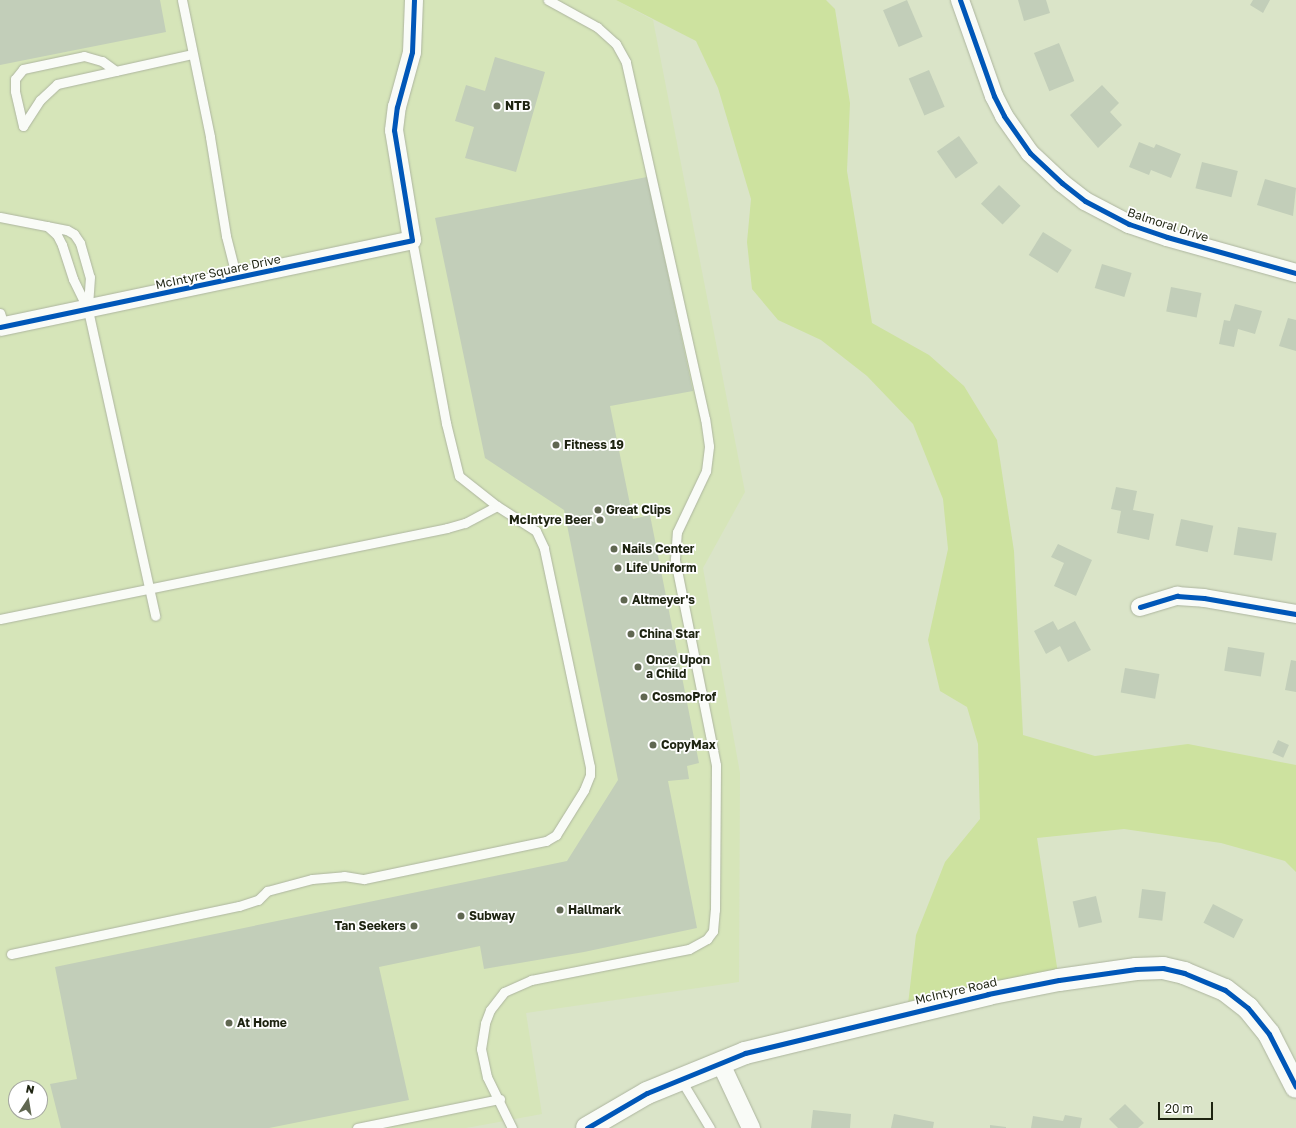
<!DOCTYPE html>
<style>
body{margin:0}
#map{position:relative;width:1296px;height:1128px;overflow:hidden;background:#dae4c8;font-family:"Golos Text",sans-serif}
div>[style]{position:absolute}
.built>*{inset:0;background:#d6e5b9}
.green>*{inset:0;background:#cde29f}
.building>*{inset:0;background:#c2ceb9;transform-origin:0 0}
.roads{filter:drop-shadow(0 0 1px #adb59f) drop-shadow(0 0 1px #adb59f)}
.lane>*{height:9px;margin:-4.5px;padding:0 4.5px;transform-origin:4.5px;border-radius:4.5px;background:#f9fbf7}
.street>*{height:18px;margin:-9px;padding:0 9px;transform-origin:9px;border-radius:9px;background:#f9fbf7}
.secondary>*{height:22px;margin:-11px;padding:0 11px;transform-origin:11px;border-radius:11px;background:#f9fbf7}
.cycleway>*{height:5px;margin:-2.5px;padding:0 2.5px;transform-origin:2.5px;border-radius:2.5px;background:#0057b8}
.dots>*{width:11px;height:11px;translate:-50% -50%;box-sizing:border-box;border:2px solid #fff;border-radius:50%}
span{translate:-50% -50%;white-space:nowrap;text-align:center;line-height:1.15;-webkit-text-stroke:3.5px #fff;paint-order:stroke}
.poi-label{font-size:12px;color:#1e2411;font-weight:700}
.left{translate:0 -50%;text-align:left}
.right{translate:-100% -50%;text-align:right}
.street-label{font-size:12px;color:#1e2411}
.north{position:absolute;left:8px;top:1080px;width:40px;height:40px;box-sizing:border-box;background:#fff;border:1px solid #a5a7a0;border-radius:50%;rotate:12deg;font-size:11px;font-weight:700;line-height:16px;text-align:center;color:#1e2411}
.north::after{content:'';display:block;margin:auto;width:14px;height:18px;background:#606751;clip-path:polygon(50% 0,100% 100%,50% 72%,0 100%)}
.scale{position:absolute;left:1158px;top:1102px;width:55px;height:18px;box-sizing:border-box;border:2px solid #1e2411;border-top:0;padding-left:5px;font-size:12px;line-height:14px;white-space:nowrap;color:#1e2411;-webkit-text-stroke:3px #fff;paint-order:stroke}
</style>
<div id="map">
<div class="built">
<div style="clip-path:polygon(evenodd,0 0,616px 0,653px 20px,745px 492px,703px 568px,740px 773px,739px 982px,526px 1013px,542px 1114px,466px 1128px,0 1128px,0 0,16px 1088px,40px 1088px,40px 1112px,16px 1112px,16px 1088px)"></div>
</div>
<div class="green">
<div style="clip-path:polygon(616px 0,826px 0,835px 9px,850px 103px,847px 171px,872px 323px,929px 355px,964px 386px,997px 440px,1014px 551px,1023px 735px,1095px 756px,1188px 744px,1296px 765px,1296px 872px,1285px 861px,1221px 843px,1124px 829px,1037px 838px,1059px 980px,907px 1013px,916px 935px,945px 862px,980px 819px,978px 744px,967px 707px,940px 691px,928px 640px,948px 549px,943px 499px,913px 424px,867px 376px,821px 340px,778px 320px,752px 289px,747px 242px,751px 199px,718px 88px,696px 41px)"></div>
</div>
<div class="building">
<div style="clip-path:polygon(0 0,160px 0,166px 32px,0 65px)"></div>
<div style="left:907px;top:0;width:40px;height:26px;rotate:67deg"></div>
<div style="clip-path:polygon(1018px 0,1046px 0,1050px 13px,1024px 21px)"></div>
<div style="clip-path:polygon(1253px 0,1270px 0,1263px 13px,1250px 5px)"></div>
<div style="left:1059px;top:43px;width:41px;height:27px;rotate:68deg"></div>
<div style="clip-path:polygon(495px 57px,545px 72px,516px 172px,465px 158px,474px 127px,455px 121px,466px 85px,485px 91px)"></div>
<div style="left:929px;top:70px;width:40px;height:22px;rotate:67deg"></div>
<div style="clip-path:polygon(1102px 85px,1119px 103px,1110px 112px,1122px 125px,1098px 148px,1070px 115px)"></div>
<div style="left:959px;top:136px;width:33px;height:27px;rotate:55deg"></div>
<div style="clip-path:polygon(1139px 142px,1154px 148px,1156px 144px,1181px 154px,1171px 178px,1151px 170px,1149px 175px,1129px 167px)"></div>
<div style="left:1202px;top:162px;width:37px;height:27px;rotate:14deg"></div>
<div style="clip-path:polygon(647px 177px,693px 391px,610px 406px,633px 519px,650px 515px,699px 763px,687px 766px,689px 779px,668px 781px,697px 928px,584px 952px,484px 969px,480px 946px,379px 967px,409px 1100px,269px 1128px,61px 1128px,50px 1084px,77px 1079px,55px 967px,567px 861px,618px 780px,564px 510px,485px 458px,435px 218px)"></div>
<div style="clip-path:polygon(1265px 179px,1296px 188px,1293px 216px,1257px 205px)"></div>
<div style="left:999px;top:185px;width:30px;height:26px;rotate:44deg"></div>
<div style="left:1043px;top:232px;width:34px;height:27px;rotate:32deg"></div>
<div style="left:1102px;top:264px;width:31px;height:25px;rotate:17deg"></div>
<div style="left:1171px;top:287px;width:31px;height:25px;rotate:11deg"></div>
<div style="clip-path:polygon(1235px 304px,1262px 311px,1255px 334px,1238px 329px,1234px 347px,1219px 344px,1224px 320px,1230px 321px)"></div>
<div style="clip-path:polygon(1288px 318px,1296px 320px,1296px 351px,1279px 346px)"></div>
<div style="clip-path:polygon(1116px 487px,1137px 491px,1133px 510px,1154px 514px,1149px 540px,1117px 533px,1121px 511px,1111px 509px)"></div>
<div style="left:1181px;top:519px;width:33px;height:27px;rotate:12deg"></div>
<div style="left:1238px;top:527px;width:39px;height:28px;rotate:9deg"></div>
<div style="clip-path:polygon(1058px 544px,1092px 560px,1076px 596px,1054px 586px,1064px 563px,1051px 557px)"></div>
<div style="clip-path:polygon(1053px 621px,1058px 630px,1075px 621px,1091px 650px,1068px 662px,1060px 646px,1046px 654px,1034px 631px)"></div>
<div style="left:1228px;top:647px;width:37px;height:24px;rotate:9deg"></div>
<div style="clip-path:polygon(1291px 660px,1296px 661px,1296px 692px,1285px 690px)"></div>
<div style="left:1125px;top:668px;width:35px;height:25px;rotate:10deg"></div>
<div style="left:1278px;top:740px;width:12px;height:14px;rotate:24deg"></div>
<div style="left:1142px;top:889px;width:24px;height:29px;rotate:7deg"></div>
<div style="left:1096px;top:896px;width:27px;height:24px;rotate:77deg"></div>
<div style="left:1213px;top:904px;width:34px;height:21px;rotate:27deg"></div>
<div style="clip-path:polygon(1125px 1104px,1144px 1123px,1138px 1128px,1118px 1128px,1109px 1119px)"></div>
<div style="clip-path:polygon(813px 1110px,851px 1114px,850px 1128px,811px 1128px)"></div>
<div style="clip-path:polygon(894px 1114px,934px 1122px,933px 1128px,891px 1128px)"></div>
<div style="clip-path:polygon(1065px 1115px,1082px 1118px,1080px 1128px,1031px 1128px,1033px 1116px,1063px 1121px)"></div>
<div style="clip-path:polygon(990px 1125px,1006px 1127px,1006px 1128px,990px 1128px)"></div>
</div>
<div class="roads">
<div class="lane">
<div style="left:182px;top:0;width:140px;rotate:78.4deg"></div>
<div style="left:210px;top:137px;width:100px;rotate:80.8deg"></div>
<div style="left:226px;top:236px;width:44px;rotate:75.7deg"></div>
<div style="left:23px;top:126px;width:31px;rotate:-57deg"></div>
<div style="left:40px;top:100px;width:23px;rotate:-43deg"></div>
<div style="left:57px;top:84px;width:138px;rotate:-12.5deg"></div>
<div style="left:23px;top:126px;width:36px;rotate:-103deg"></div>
<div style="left:15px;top:91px;width:12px;rotate:-90deg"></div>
<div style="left:15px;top:79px;width:13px;rotate:-51deg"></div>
<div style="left:23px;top:69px;width:62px;rotate:-12deg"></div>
<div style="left:84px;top:56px;width:19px;rotate:16deg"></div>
<div style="left:102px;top:61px;width:17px;rotate:36deg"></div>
<div style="left:0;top:217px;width:68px;rotate:11deg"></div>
<div style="left:67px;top:230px;width:8px;rotate:30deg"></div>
<div style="left:74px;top:234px;width:11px;rotate:56deg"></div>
<div style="left:80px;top:243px;width:35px;rotate:74deg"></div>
<div style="left:90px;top:277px;width:32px;rotate:94deg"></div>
<div style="left:47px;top:226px;width:13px;rotate:42deg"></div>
<div style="left:57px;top:235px;width:11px;rotate:63deg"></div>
<div style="left:62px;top:245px;width:36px;rotate:72deg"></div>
<div style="left:73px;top:279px;width:34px;rotate:64deg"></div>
<div style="left:88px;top:310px;width:313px;rotate:77.6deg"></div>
<div style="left:0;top:313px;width:13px;rotate:72deg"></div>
<div style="left:0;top:619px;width:456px;rotate:-11.5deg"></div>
<div style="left:447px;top:528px;width:19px;rotate:-16deg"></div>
<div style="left:465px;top:523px;width:36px;rotate:-28deg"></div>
<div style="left:11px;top:954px;width:233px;rotate:-11.9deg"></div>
<div style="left:239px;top:906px;width:20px;rotate:-18deg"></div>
<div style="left:258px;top:900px;width:13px;rotate:-45deg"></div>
<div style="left:267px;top:891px;width:47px;rotate:-14.9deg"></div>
<div style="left:312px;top:879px;width:32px;rotate:-5deg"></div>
<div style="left:344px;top:876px;width:20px;rotate:9deg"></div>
<div style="left:364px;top:879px;width:186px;rotate:-11.8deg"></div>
<div style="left:546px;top:841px;width:12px;rotate:-31deg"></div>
<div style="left:556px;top:835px;width:53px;rotate:-58.1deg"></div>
<div style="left:584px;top:790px;width:16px;rotate:-68deg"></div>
<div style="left:590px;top:775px;width:8px;rotate:-90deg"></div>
<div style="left:590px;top:767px;width:224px;rotate:-101.9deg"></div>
<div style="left:544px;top:548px;width:19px;rotate:-115deg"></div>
<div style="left:536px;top:531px;width:46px;rotate:-147.3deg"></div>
<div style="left:497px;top:506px;width:48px;rotate:-141.7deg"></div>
<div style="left:459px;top:476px;width:55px;rotate:-103.8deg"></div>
<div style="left:446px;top:423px;width:186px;rotate:-100.5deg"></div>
<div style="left:681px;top:1080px;width:56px;rotate:58.9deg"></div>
<div style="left:357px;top:1128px;width:146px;rotate:-11.5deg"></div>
<div style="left:512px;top:1128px;width:57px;rotate:-116.1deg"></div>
<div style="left:487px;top:1077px;width:29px;rotate:-102deg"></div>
<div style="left:481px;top:1049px;width:26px;rotate:-81deg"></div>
<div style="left:485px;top:1023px;width:14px;rotate:-69deg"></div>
<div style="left:490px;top:1010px;width:23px;rotate:-52deg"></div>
<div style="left:504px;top:992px;width:30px;rotate:-24deg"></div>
<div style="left:531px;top:980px;width:161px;rotate:-11.1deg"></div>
<div style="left:689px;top:949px;width:21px;rotate:-29deg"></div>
<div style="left:707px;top:939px;width:10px;rotate:-53deg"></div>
<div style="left:713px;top:931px;width:21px;rotate:-85deg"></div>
<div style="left:715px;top:910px;width:145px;rotate:-89.6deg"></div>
<div style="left:716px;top:765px;width:210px;rotate:-101.3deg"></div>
<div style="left:675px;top:559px;width:27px;rotate:-86deg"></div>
<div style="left:677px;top:532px;width:68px;rotate:-64.6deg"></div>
<div style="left:706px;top:471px;width:25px;rotate:-83deg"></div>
<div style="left:709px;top:446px;width:27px;rotate:-98deg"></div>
<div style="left:705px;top:419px;width:366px;rotate:-102.5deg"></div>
<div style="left:626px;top:62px;width:21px;rotate:-119deg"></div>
<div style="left:616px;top:44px;width:25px;rotate:-138deg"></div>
<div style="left:597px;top:27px;width:56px;rotate:-151.1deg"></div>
</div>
<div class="street">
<div style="left:960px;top:0;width:102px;rotate:70.5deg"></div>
<div style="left:994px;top:96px;width:22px;rotate:63deg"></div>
<div style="left:1004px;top:116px;width:45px;rotate:54.9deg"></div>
<div style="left:1030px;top:153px;width:44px;rotate:43.2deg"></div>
<div style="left:1062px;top:183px;width:29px;rotate:38deg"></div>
<div style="left:1085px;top:201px;width:50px;rotate:27.6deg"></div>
<div style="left:1129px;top:224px;width:40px;rotate:18.9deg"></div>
<div style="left:1167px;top:237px;width:134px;rotate:15.6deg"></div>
<div style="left:0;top:327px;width:421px;rotate:-11.9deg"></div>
<div style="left:412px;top:240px;width:111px;rotate:-99.3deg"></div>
<div style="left:394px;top:130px;width:23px;rotate:-83deg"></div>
<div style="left:397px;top:107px;width:57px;rotate:-74.7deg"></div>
<div style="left:412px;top:52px;width:52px;rotate:-87.8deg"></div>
<div style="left:1140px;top:607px;width:39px;rotate:-17deg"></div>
<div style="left:1177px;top:596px;width:27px;rotate:4deg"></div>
<div style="left:1204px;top:598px;width:93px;rotate:9.9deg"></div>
<div style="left:721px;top:1064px;width:71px;rotate:64.9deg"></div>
</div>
<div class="secondary">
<div style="left:587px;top:1128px;width:69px;rotate:-30.3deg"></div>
<div style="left:647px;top:1093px;width:106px;rotate:-22.2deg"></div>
<div style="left:745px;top:1053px;width:250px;rotate:-13.6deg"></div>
<div style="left:988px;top:994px;width:72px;rotate:-11.2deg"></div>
<div style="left:1059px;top:980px;width:78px;rotate:-8.1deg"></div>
<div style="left:1136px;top:969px;width:27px;rotate:-2deg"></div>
<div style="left:1163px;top:968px;width:22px;rotate:13deg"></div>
<div style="left:1184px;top:973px;width:44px;rotate:22.5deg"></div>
<div style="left:1225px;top:990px;width:29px;rotate:38deg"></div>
<div style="left:1248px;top:1008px;width:33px;rotate:51deg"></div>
<div style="left:1269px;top:1034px;width:59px;rotate:63deg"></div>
</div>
</div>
<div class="cycleway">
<div style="left:960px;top:0;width:102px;rotate:70.5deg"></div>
<div style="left:994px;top:96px;width:22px;rotate:63deg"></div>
<div style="left:1004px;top:116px;width:45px;rotate:54.9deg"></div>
<div style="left:1030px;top:153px;width:44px;rotate:43.2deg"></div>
<div style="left:1062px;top:183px;width:29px;rotate:38deg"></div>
<div style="left:1085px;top:201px;width:50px;rotate:27.6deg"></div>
<div style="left:1129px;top:224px;width:40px;rotate:18.9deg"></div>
<div style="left:1167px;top:237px;width:134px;rotate:15.6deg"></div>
<div style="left:0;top:327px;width:421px;rotate:-11.9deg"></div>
<div style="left:412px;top:240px;width:111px;rotate:-99.3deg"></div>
<div style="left:394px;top:130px;width:23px;rotate:-83deg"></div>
<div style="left:397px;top:107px;width:57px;rotate:-74.7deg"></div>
<div style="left:412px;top:52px;width:52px;rotate:-87.8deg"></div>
<div style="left:1140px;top:607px;width:39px;rotate:-17deg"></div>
<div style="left:1177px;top:596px;width:27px;rotate:4deg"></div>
<div style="left:1204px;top:598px;width:93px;rotate:9.9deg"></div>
<div style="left:587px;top:1128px;width:69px;rotate:-30.3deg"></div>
<div style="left:647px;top:1093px;width:106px;rotate:-22.2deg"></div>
<div style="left:745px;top:1053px;width:250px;rotate:-13.6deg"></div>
<div style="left:988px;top:994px;width:72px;rotate:-11.2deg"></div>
<div style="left:1059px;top:980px;width:78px;rotate:-8.1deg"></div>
<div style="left:1136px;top:969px;width:27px;rotate:-2deg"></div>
<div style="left:1163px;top:968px;width:22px;rotate:13deg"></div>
<div style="left:1184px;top:973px;width:44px;rotate:22.5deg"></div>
<div style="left:1225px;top:990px;width:29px;rotate:38deg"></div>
<div style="left:1248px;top:1008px;width:33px;rotate:51deg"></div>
<div style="left:1269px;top:1034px;width:59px;rotate:63deg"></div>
</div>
<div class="dots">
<div style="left:497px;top:106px;background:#606751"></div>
<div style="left:556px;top:445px;background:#606751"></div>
<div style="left:598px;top:510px;background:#606751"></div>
<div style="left:600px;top:520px;background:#606751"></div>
<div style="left:614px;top:549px;background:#606751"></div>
<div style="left:618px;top:568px;background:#606751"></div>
<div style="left:624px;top:600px;background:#606751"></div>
<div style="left:631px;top:634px;background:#606751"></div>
<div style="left:638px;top:667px;background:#606751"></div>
<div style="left:644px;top:697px;background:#606751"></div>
<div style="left:653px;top:745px;background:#606751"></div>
<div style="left:560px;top:910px;background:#606751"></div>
<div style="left:461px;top:916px;background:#606751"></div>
<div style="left:414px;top:926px;background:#606751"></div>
<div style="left:229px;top:1023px;background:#606751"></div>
</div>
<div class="poi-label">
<span class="left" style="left:505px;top:106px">NTB</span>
<span class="left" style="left:564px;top:445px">Fitness 19</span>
<span class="left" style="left:606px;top:510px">Great Clips</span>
<span class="right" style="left:592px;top:520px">McIntyre Beer</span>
<span class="left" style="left:622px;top:549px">Nails Center</span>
<span class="left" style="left:626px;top:568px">Life Uniform</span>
<span class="left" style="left:632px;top:600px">Altmeyer's</span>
<span class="left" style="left:639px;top:634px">China Star</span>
<span class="left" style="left:646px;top:667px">Once Upon<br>a Child</span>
<span class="left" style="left:652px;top:697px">CosmoProf</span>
<span class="left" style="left:661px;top:745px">CopyMax</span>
<span class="left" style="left:568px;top:910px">Hallmark</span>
<span class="left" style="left:469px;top:916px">Subway</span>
<span class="right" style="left:406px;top:926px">Tan Seekers</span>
<span class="left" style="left:237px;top:1023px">At Home</span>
</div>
<div class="street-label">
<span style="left:1168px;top:225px;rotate:18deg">Balmoral Drive</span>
<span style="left:218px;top:272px;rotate:-12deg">McIntyre Square Drive</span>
<span style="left:956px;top:991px;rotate:-13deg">McIntyre Road</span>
</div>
<div class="north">N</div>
<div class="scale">20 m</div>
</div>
